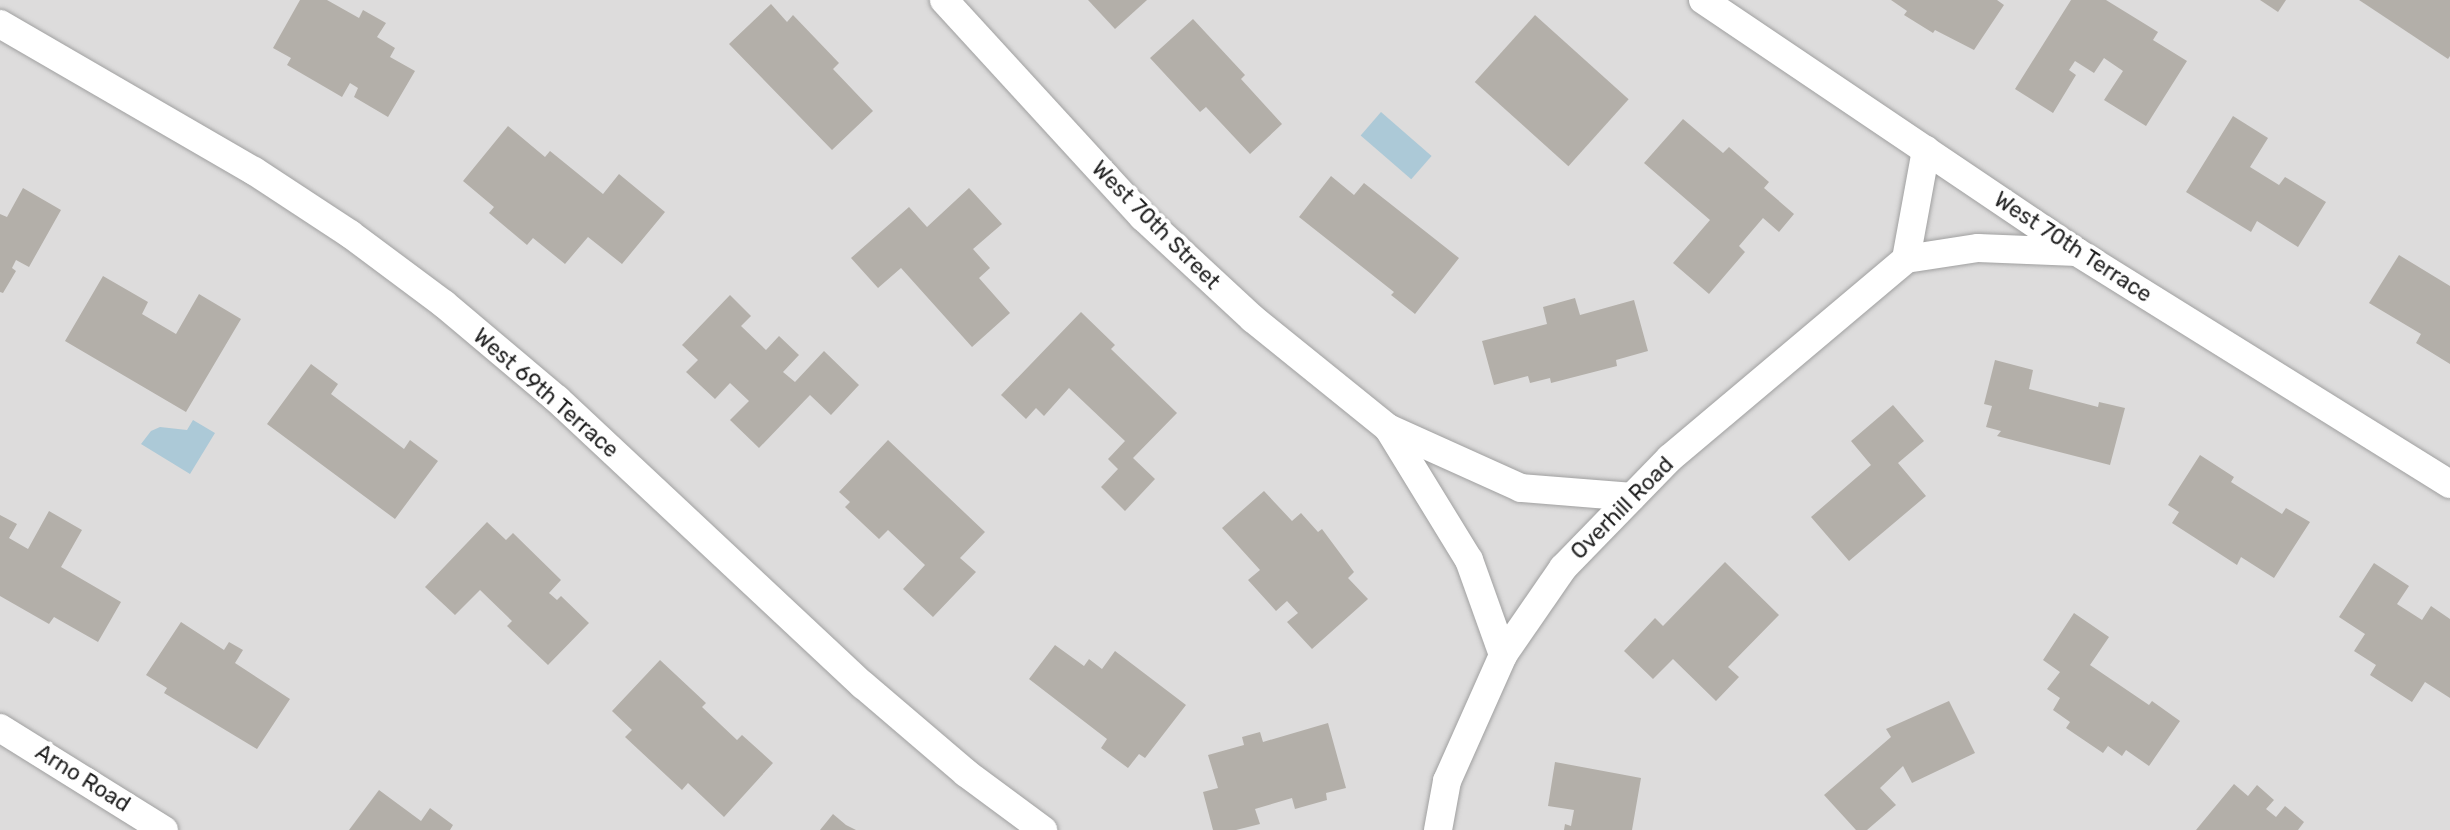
<!DOCTYPE html>
<style>
body{margin:0}
#map{position:relative;width:2450px;height:830px;overflow:hidden;background:#eeede6;font-family:Rubik,sans-serif}
div>[style]{position:absolute}
.residential>*{inset:0;background:#dddcdc;transform-origin:0 0}
.water>*{inset:0;background:#acc9d7;transform-origin:0 0}
.building>*{inset:0;background:#b3afa9;transform-origin:0 0}
.roads{filter:drop-shadow(0 0 2px #a0a0a0) drop-shadow(0 0 2px #a0a0a0)}
.minor>*{height:28px;margin:-14px;padding:0 14px;transform-origin:14px;border-radius:14px;background:#fff}
span{translate:-50% -50%;white-space:nowrap;text-align:center;line-height:1.15;-webkit-text-stroke:8px #fff;paint-order:stroke}
.street-label{font-size:22px;color:#1f1f1f}
</style>
<div id="map">
<div class="residential">
<div style="left:0;top:0;width:2450px;height:830px"></div>
</div>
<div class="water">
<div style="left:1381px;top:112px;width:67px;height:31px;rotate:41deg"></div>
<div style="clip-path:polygon(193px 420px,215px 433px,190px 474px,141px 444px,151px 431px,160px 427px,187px 430px)"></div>
</div>
<div class="building">
<div style="clip-path:polygon(300px 0,327px 0,359px 18px,363px 10px,386px 23px,377px 37px,395px 48px,390px 57px,415px 71px,388px 117px,354px 97px,358px 88px,350px 83px,342px 97px,287px 65px,291px 58px,273px 48px)"></div>
<div style="clip-path:polygon(1088px 0,1147px 0,1115px 29px)"></div>
<div style="clip-path:polygon(1891px 0,1997px 0,2004px 5px,1974px 50px,1935px 30px,1933px 33px,1904px 15px,1907px 11px)"></div>
<div style="clip-path:polygon(2071px 0,2106px 0,2158px 32px,2153px 40px,2187px 61px,2146px 126px,2104px 100px,2123px 71px,2104px 58px,2094px 73px,2075px 61px,2069px 70px,2076px 75px,2053px 113px,2015px 89px)"></div>
<div style="clip-path:polygon(2260px 0,2286px 0,2278px 12px)"></div>
<div style="clip-path:polygon(2359px 0,2450px 0,2450px 56px,2448px 59px)"></div>
<div style="clip-path:polygon(771px 4px,787px 22px,793px 15px,839px 63px,833px 69px,873px 111px,832px 150px,729px 44px)"></div>
<div style="left:1535px;top:15px;width:126px;height:90px;rotate:42deg"></div>
<div style="clip-path:polygon(1193px 19px,1245px 75px,1241px 79px,1282px 124px,1250px 154px,1206px 107px,1200px 112px,1150px 58px)"></div>
<div style="clip-path:polygon(2233px 116px,2268px 138px,2250px 167px,2279px 185px,2285px 177px,2326px 202px,2298px 247px,2257px 221px,2251px 232px,2186px 192px)"></div>
<div style="clip-path:polygon(1683px 119px,1723px 153px,1729px 147px,1769px 182px,1764px 188px,1794px 214px,1779px 232px,1763px 218px,1739px 246px,1745px 252px,1709px 294px,1673px 263px,1710px 220px,1644px 163px)"></div>
<div style="clip-path:polygon(508px 126px,545px 157px,550px 151px,603px 194px,619px 174px,665px 212px,622px 264px,588px 237px,565px 264px,533px 238px,527px 245px,489px 213px,494px 207px,463px 181px)"></div>
<div style="clip-path:polygon(1331px 176px,1354px 195px,1364px 183px,1459px 258px,1415px 314px,1391px 295px,1394px 292px,1299px 217px)"></div>
<div style="clip-path:polygon(23px 188px,61px 210px,29px 267px,16px 260px,12px 268px,16px 271px,3px 293px,0 292px,0 214px,7px 217px)"></div>
<div style="clip-path:polygon(969px 188px,1002px 224px,973px 249px,990px 268px,979px 278px,1010px 313px,972px 347px,901px 268px,878px 288px,851px 258px,909px 207px,927px 227px)"></div>
<div style="clip-path:polygon(2399px 255px,2450px 286px,2450px 364px,2416px 343px,2421px 334px,2369px 303px)"></div>
<div style="clip-path:polygon(103px 276px,148px 302px,142px 314px,176px 334px,199px 294px,241px 319px,186px 412px,65px 341px)"></div>
<div style="clip-path:polygon(730px 295px,751px 316px,741px 326px,766px 350px,779px 336px,799px 355px,783px 372px,795px 382px,824px 351px,859px 385px,831px 415px,810px 395px,759px 448px,730px 420px,749px 401px,730px 383px,715px 399px,686px 372px,698px 360px,682px 345px)"></div>
<div style="clip-path:polygon(1575px 298px,1580px 315px,1634px 300px,1648px 351px,1616px 360px,1617px 366px,1551px 383px,1550px 378px,1530px 383px,1528px 376px,1494px 385px,1482px 341px,1547px 324px,1543px 307px)"></div>
<div style="clip-path:polygon(1081px 312px,1115px 345px,1111px 349px,1177px 413px,1133px 458px,1155px 479px,1125px 511px,1101px 487px,1118px 469px,1108px 459px,1125px 441px,1069px 388px,1044px 416px,1036px 408px,1026px 419px,1001px 395px)"></div>
<div style="clip-path:polygon(1995px 360px,2033px 370px,2029px 389px,2098px 407px,2099px 402px,2125px 408px,2110px 465px,1997px 436px,2001px 431px,1986px 427px,1992px 406px,1984px 404px)"></div>
<div style="clip-path:polygon(311px 364px,338px 384px,331px 394px,404px 449px,410px 440px,438px 461px,395px 519px,267px 424px)"></div>
<div style="clip-path:polygon(1893px 405px,1924px 441px,1898px 463px,1926px 496px,1849px 561px,1811px 517px,1871px 465px,1851px 441px)"></div>
<div style="clip-path:polygon(888px 440px,985px 532px,960px 558px,976px 572px,933px 617px,903px 589px,925px 565px,888px 530px,879px 539px,845px 507px,850px 502px,839px 492px)"></div>
<div style="clip-path:polygon(2200px 455px,2234px 477px,2231px 482px,2282px 514px,2286px 508px,2310px 522px,2274px 578px,2241px 557px,2237px 565px,2172px 523px,2179px 512px,2168px 505px)"></div>
<div style="clip-path:polygon(1264px 491px,1292px 521px,1301px 513px,1318px 532px,1322px 529px,1354px 572px,1348px 578px,1368px 599px,1312px 649px,1287px 622px,1298px 613px,1287px 601px,1276px 611px,1248px 580px,1260px 570px,1222px 528px)"></div>
<div style="clip-path:polygon(49px 511px,82px 530px,61px 567px,121px 602px,98px 642px,54px 617px,49px 624px,0 596px,0 515px,17px 524px,9px 538px,28px 549px)"></div>
<div style="clip-path:polygon(487px 522px,506px 540px,513px 533px,561px 580px,549px 593px,557px 600px,561px 596px,589px 623px,548px 665px,507px 626px,512px 621px,480px 590px,455px 615px,425px 587px)"></div>
<div style="clip-path:polygon(1725px 562px,1779px 615px,1728px 667px,1739px 677px,1716px 701px,1673px 659px,1653px 679px,1624px 651px,1655px 618px,1663px 626px)"></div>
<div style="clip-path:polygon(2374px 563px,2409px 586px,2397px 604px,2422px 620px,2431px 606px,2450px 619px,2450px 698px,2425px 682px,2412px 702px,2370px 675px,2376px 665px,2354px 651px,2365px 634px,2339px 617px)"></div>
<div style="clip-path:polygon(2074px 613px,2109px 637px,2090px 665px,2149px 705px,2152px 701px,2180px 721px,2149px 766px,2126px 750px,2122px 756px,2108px 746px,2103px 753px,2066px 728px,2070px 722px,2053px 710px,2060px 698px,2047px 689px,2060px 672px,2043px 660px)"></div>
<div style="clip-path:polygon(181px 622px,224px 650px,229px 642px,243px 650px,235px 663px,290px 699px,257px 749px,164px 693px,167px 688px,146px 675px)"></div>
<div style="clip-path:polygon(1055px 645px,1084px 666px,1089px 659px,1102px 669px,1115px 651px,1186px 705px,1145px 758px,1139px 754px,1128px 768px,1101px 748px,1107px 739px,1029px 679px)"></div>
<div style="clip-path:polygon(660px 660px,706px 703px,702px 707px,737px 740px,742px 735px,773px 763px,724px 817px,688px 783px,682px 790px,625px 737px,632px 730px,612px 711px)"></div>
<div style="clip-path:polygon(1949px 701px,1975px 753px,1912px 783px,1903px 766px,1880px 788px,1896px 805px,1867px 830px,1856px 830px,1824px 795px,1891px 737px,1886px 729px)"></div>
<div style="clip-path:polygon(1328px 723px,1346px 788px,1326px 793px,1327px 800px,1295px 809px,1292px 798px,1255px 809px,1260px 824px,1236px 830px,1213px 830px,1203px 792px,1218px 788px,1208px 755px,1244px 745px,1242px 737px,1260px 732px,1263px 742px)"></div>
<div style="clip-path:polygon(1555px 762px,1641px 778px,1632px 830px,1564px 830px,1565px 824px,1571px 826px,1574px 810px,1548px 806px)"></div>
<div style="clip-path:polygon(2234px 784px,2248px 796px,2257px 785px,2274px 800px,2266px 809px,2276px 817px,2285px 806px,2304px 822px,2298px 830px,2196px 830px)"></div>
<div style="clip-path:polygon(379px 790px,421px 821px,430px 808px,453px 825px,450px 830px,349px 830px)"></div>
<div style="clip-path:polygon(833px 814px,846px 825px,856px 830px,820px 830px)"></div>
</div>
<div class="roads">
<div class="minor">
<div style="left:944px;top:0;width:294px;rotate:47.5deg"></div>
<div style="left:1143px;top:217px;width:150px;rotate:42.8deg"></div>
<div style="left:1253px;top:319px;width:174px;rotate:38.9deg"></div>
<div style="left:1388px;top:428px;width:155px;rotate:58.5deg"></div>
<div style="left:1469px;top:560px;width:101px;rotate:70.3deg"></div>
<div style="left:1703px;top:0;width:451px;rotate:34deg"></div>
<div style="left:2077px;top:252px;width:439px;rotate:31.9deg"></div>
<div style="left:0;top:24px;width:293px;rotate:30.1deg"></div>
<div style="left:254px;top:171px;width:115px;rotate:33.3deg"></div>
<div style="left:350px;top:234px;width:117px;rotate:36.7deg"></div>
<div style="left:444px;top:304px;width:148px;rotate:40.1deg"></div>
<div style="left:557px;top:399px;width:419px;rotate:43.1deg"></div>
<div style="left:863px;top:685px;width:135px;rotate:40.5deg"></div>
<div style="left:966px;top:773px;width:96px;rotate:36.5deg"></div>
<div style="left:1906px;top:259px;width:111px;rotate:-79.6deg"></div>
<div style="left:1388px;top:428px;width:146px;rotate:24.3deg"></div>
<div style="left:1521px;top:488px;width:111px;rotate:4.6deg"></div>
<div style="left:0;top:728px;width:193px;rotate:31.9deg"></div>
<div style="left:1438px;top:830px;width:50px;rotate:-79.6deg"></div>
<div style="left:1447px;top:781px;width:138px;rotate:-66deg"></div>
<div style="left:1503px;top:655px;width:106px;rotate:-55.4deg"></div>
<div style="left:1563px;top:568px;width:153px;rotate:-45.8deg"></div>
<div style="left:1670px;top:458px;width:309px;rotate:-40.1deg"></div>
<div style="left:1906px;top:259px;width:73px;rotate:-8.7deg"></div>
<div style="left:1978px;top:248px;width:99px;rotate:2.3deg"></div>
</div>
</div>
<div class="street-label">
<span style="left:1156px;top:225px;rotate:45deg">West 70th Street</span>
<span style="left:2073px;top:247px;rotate:33deg">West 70th Terrace</span>
<span style="left:546px;top:393px;rotate:41deg">West 69th Terrace</span>
<span style="left:1622px;top:508px;rotate:-45deg">Overhill Road</span>
<span style="left:83px;top:778px;rotate:32deg">Arno Road</span>
</div>
</div>
